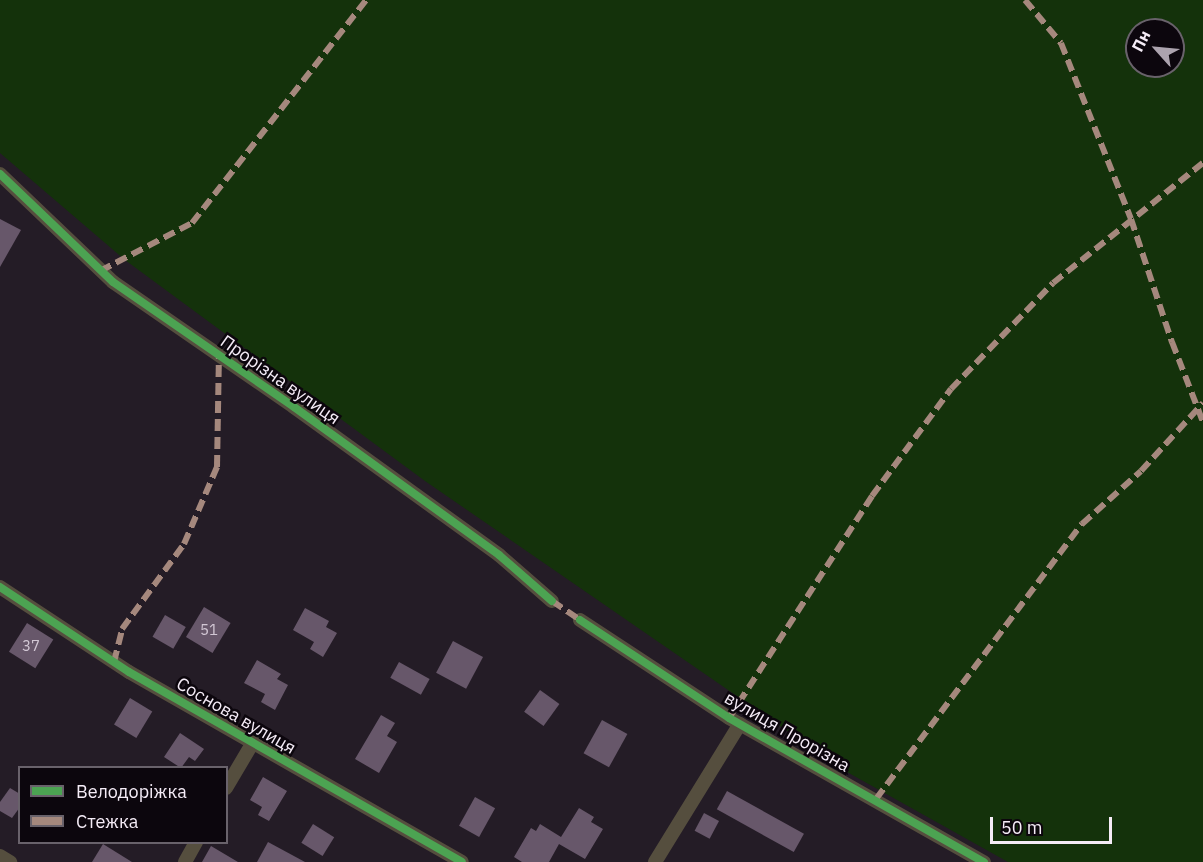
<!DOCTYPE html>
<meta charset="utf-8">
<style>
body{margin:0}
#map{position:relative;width:1203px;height:862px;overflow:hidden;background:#241c26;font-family:"IBM Plex Sans",sans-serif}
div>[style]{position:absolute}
.green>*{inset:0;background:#14320b}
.building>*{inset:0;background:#67576a;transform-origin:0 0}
.minor>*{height:14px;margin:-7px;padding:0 7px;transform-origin:7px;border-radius:7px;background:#554e3e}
.quiet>*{height:6px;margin-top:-3px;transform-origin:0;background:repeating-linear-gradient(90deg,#a5887d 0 12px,transparent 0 18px)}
.cycleway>*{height:8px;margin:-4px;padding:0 4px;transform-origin:4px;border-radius:4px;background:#4ca352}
span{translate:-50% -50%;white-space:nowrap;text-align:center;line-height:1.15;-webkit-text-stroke:5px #0c060d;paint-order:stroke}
.number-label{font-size:15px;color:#d2c7d4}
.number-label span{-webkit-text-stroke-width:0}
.street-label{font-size:18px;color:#f5ecf7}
.legend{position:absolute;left:18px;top:766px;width:210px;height:78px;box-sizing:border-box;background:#0c060d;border:2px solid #69626b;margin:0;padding:8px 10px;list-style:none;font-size:18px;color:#f5ecf7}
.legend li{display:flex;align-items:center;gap:12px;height:30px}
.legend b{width:30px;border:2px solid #69626b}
.north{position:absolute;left:1125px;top:18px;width:60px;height:60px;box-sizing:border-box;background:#0c060d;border:2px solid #69626b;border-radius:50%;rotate:297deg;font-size:16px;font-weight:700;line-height:24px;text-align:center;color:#f5ecf7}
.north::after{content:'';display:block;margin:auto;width:21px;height:27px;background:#aca3ae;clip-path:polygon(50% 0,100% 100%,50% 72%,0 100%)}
.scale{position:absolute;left:990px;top:817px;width:122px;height:27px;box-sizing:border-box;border:3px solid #f5ecf7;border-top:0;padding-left:8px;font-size:18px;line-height:21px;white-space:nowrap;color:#f5ecf7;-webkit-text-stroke:4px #0c060d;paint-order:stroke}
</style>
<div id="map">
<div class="green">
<div style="clip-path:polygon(evenodd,0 0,1203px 0,1203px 862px,1008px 862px,847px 772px,425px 481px,125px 260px,0 153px,0 0,1137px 30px,1173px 30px,1173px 66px,1137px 66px,1137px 30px)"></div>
</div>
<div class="building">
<div style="clip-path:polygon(0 219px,21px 230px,0 267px)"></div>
<div style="left:204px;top:607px;width:31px;height:35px;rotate:31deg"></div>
<div style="clip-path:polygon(305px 608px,329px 621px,326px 627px,337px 633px,323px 657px,310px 649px,314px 642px,293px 630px)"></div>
<div style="left:165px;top:615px;width:24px;height:25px;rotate:30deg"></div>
<div style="left:27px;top:623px;width:31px;height:34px;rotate:32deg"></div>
<div style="left:453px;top:641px;width:34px;height:36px;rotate:28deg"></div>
<div style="clip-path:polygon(257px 660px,281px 674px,277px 679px,288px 685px,275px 710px,261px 702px,265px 694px,244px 683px)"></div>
<div style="left:399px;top:662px;width:35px;height:18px;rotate:29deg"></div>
<div style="left:540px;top:690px;width:24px;height:27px;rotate:36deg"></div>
<div style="left:130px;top:698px;width:26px;height:31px;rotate:31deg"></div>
<div style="clip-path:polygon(381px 715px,395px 723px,387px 736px,397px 742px,379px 773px,355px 759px)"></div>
<div style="left:602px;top:720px;width:29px;height:38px;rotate:29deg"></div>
<div style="clip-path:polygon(180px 733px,204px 749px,195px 761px,189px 757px,181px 768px,164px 757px)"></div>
<div style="clip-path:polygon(263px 777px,287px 791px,269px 821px,258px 815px,262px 807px,250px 800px)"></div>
<div style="clip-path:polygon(10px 788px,20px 794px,20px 807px,12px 818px,0 811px,0 802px)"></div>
<div style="left:727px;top:791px;width:88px;height:21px;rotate:29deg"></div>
<div style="left:475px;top:797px;width:23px;height:33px;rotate:29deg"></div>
<div style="clip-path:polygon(579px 808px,594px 817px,591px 822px,603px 829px,585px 859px,559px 844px,549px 862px,522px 862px,514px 857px,531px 828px,536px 831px,540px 824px,561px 837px)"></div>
<div style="left:704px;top:813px;width:17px;height:20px;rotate:28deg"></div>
<div style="left:313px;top:824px;width:25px;height:22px;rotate:32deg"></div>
<div style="clip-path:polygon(268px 842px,305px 862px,257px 862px)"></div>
<div style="clip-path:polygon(103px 844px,132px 862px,92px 862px)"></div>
<div style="clip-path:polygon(211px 846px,238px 862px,202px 862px)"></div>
</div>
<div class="minor">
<div style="left:0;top:174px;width:156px;rotate:43.7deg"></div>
<div style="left:113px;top:282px;width:220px;rotate:34.6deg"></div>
<div style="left:294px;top:407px;width:253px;rotate:35.8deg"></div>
<div style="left:499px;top:555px;width:70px;rotate:41deg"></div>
<div style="left:0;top:587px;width:154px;rotate:33.4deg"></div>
<div style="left:129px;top:672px;width:383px;rotate:29.7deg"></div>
<div style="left:580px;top:620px;width:178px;rotate:33.3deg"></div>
<div style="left:729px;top:718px;width:293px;rotate:29.5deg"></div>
<div style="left:226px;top:788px;width:51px;rotate:-59.4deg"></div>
<div style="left:0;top:856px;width:12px;rotate:31deg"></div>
<div style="left:185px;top:862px;width:23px;rotate:-61deg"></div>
<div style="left:655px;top:862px;width:162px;rotate:-58.4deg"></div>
</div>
<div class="quiet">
<div style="left:1025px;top:0;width:56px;rotate:50.1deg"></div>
<div style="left:1061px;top:43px;width:189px;rotate:68.3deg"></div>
<div style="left:1131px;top:219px;width:130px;rotate:71.6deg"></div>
<div style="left:1172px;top:342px;width:86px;rotate:68.8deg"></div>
<div style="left:100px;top:271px;width:104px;rotate:-27.6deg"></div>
<div style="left:192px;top:223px;width:283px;rotate:-52deg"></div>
<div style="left:552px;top:601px;width:34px;rotate:34deg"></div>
<div style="left:114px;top:662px;width:34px;rotate:-76deg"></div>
<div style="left:122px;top:629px;width:105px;rotate:-53.9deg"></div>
<div style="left:184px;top:544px;width:84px;rotate:-66.8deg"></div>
<div style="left:217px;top:467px;width:111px;rotate:-89deg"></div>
<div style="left:729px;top:718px;width:264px;rotate:-57.2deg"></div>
<div style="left:872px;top:496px;width:133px;rotate:-53.6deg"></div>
<div style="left:951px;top:389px;width:147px;rotate:-46.1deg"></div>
<div style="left:1053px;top:283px;width:192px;rotate:-38.7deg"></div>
<div style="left:876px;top:799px;width:344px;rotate:-53.2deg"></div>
<div style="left:1082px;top:524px;width:79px;rotate:-41.9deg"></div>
<div style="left:1141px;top:471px;width:92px;rotate:-47.6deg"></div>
</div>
<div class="cycleway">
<div style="left:0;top:174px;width:156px;rotate:43.7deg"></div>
<div style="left:113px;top:282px;width:220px;rotate:34.6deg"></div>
<div style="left:294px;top:407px;width:253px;rotate:35.8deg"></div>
<div style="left:499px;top:555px;width:70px;rotate:41deg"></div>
<div style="left:0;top:587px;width:154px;rotate:33.4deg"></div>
<div style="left:129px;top:672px;width:383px;rotate:29.7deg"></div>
<div style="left:580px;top:620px;width:178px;rotate:33.3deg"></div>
<div style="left:729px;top:718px;width:293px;rotate:29.5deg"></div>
</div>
<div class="number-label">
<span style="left:209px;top:630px">51</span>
<span style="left:31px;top:646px">37</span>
</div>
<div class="street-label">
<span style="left:280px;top:380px;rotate:35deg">Прорізна вулиця</span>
<span style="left:236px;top:716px;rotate:30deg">Соснова вулиця</span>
<span style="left:787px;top:732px;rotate:30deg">вулиця Прорізна</span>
</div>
<ul class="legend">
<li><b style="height:8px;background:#4ca352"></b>Велодоріжка</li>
<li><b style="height:8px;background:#a5887d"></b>Стежка</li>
</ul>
<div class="north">Пн</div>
<div class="scale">50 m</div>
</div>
